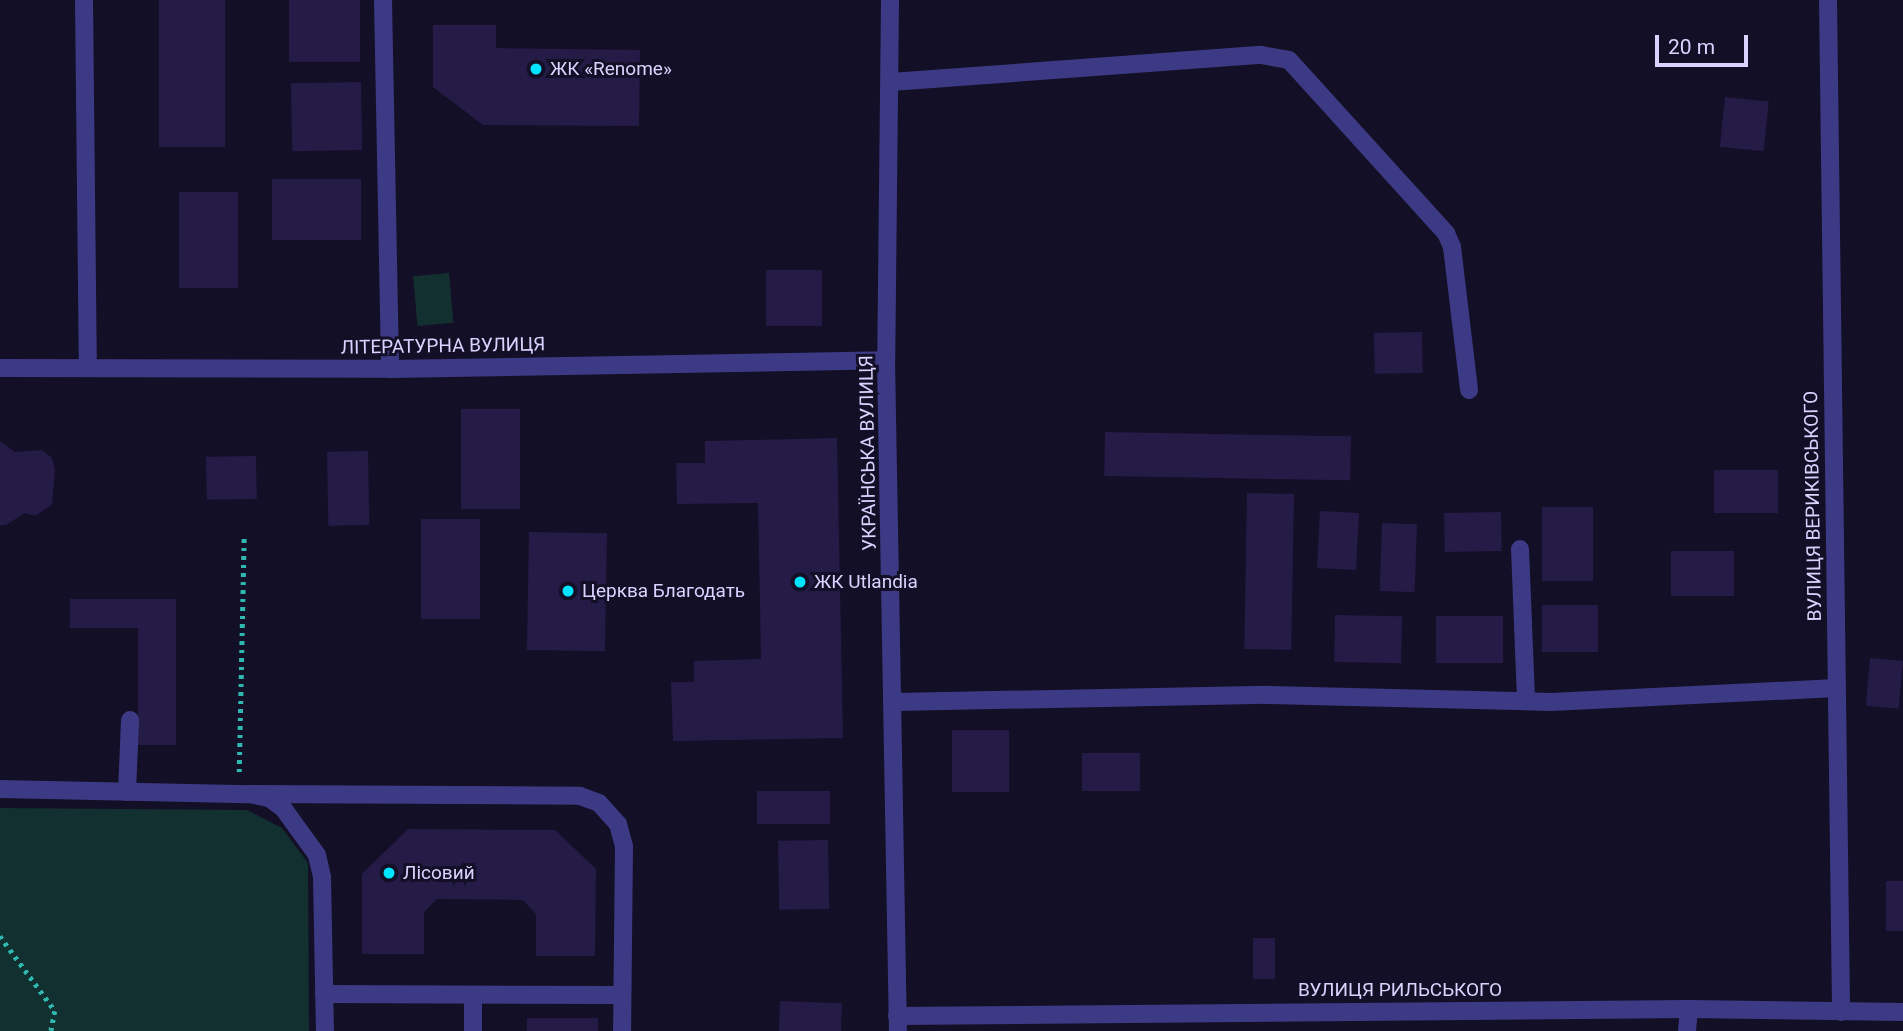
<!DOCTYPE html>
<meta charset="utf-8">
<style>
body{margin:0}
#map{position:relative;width:1903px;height:1031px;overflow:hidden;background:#130f26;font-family:Roboto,sans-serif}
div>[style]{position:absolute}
.green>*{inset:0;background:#12302f;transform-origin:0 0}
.building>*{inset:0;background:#241b47;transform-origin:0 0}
.path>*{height:4.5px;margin-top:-2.25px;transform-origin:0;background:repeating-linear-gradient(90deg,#2fb8b0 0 3.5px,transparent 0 8.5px)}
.minor>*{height:18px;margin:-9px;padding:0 9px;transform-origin:9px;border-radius:9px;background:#3d3a85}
.dots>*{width:19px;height:19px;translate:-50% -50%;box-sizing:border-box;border:4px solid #130f26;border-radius:50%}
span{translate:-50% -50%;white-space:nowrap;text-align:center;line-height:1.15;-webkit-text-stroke:6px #130f26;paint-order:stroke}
.poi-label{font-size:19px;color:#d9d4ff}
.left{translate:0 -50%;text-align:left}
.street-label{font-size:19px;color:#d9d4ff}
.scale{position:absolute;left:1655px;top:35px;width:93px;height:32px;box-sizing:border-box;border:4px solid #d9d4ff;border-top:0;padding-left:9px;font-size:21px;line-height:24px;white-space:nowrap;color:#d9d4ff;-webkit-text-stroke:5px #130f26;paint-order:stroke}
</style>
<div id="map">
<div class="green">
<div style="left:449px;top:273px;width:50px;height:36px;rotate:85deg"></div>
<div style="clip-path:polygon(0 808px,247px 810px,282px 828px,308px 863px,309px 1031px,0 1031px)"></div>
</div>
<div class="building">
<div style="left:159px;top:0;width:66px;height:147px"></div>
<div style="left:289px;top:0;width:71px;height:62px"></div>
<div style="clip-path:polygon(433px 25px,496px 25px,496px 48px,640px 50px,639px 126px,483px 125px,433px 87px)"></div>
<div style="left:361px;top:82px;width:68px;height:70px;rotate:89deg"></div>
<div style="left:1725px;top:97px;width:44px;height:50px;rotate:6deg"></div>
<div style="left:272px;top:179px;width:89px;height:61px"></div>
<div style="left:179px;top:192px;width:59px;height:96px"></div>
<div style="left:766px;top:270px;width:56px;height:56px"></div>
<div style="left:1422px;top:332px;width:41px;height:48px;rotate:89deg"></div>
<div style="left:461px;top:409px;width:59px;height:100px"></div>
<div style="left:1105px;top:432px;width:246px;height:44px;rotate:1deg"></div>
<div style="clip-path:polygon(837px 438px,843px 738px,673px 741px,671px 682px,694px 682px,694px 661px,761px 659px,758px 503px,677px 504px,676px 463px,705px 463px,705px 441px)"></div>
<div style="clip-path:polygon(0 441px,15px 452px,42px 450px,52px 458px,55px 469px,52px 504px,36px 516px,25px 513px,6px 525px,0 525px)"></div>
<div style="left:368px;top:451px;width:74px;height:41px;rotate:89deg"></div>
<div style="left:256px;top:456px;width:43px;height:50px;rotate:89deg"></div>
<div style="left:1714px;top:470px;width:64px;height:43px"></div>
<div style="left:1247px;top:493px;width:47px;height:156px;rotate:1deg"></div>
<div style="left:1542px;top:507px;width:51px;height:74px"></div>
<div style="left:1320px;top:511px;width:39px;height:57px;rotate:3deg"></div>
<div style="left:1501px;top:512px;width:39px;height:57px;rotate:89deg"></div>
<div style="left:421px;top:519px;width:59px;height:100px"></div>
<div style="left:1382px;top:523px;width:35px;height:68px;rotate:2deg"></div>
<div style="left:529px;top:532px;width:78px;height:118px;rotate:1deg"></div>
<div style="left:1671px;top:551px;width:63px;height:45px"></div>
<div style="clip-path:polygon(70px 599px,176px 599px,176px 745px,138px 745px,138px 628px,70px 628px)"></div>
<div style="left:1542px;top:605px;width:56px;height:47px"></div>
<div style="left:1335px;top:615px;width:67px;height:47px;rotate:1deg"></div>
<div style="left:1436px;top:616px;width:67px;height:47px"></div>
<div style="left:1870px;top:658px;width:33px;height:48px;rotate:5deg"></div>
<div style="left:952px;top:730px;width:57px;height:62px"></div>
<div style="left:1082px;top:753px;width:58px;height:38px"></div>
<div style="left:830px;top:791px;width:33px;height:73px;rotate:90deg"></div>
<div style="clip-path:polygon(408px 829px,555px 830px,596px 869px,595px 956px,536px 956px,536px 914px,523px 900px,437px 899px,424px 912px,424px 954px,362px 954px,362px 874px)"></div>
<div style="left:828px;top:840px;width:69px;height:50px;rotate:89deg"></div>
<div style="left:1886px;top:881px;width:17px;height:50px"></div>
<div style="left:1253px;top:938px;width:22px;height:41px"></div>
<div style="left:780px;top:1001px;width:62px;height:30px;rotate:2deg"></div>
<div style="left:527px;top:1018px;width:71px;height:13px"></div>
</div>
<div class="path">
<div style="left:239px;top:772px;width:235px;rotate:-88.8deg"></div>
<div style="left:0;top:936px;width:93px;rotate:53.7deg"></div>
<div style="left:55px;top:1011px;width:20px;rotate:101deg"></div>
</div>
<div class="minor">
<div style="left:84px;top:0;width:367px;rotate:89.4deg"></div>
<div style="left:383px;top:0;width:369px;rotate:88.9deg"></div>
<div style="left:890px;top:0;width:360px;rotate:90.6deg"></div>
<div style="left:886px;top:360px;width:671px;rotate:88.98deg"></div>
<div style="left:1828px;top:0;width:1012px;rotate:89.26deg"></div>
<div style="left:891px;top:82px;width:371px;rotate:-4.2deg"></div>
<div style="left:1261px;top:55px;width:28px;rotate:10deg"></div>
<div style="left:1289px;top:60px;width:234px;rotate:47.8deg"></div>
<div style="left:1446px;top:233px;width:15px;rotate:67deg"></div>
<div style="left:1452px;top:247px;width:144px;rotate:83.2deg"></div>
<div style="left:0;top:368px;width:390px;rotate:0.1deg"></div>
<div style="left:390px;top:369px;width:496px;rotate:-1deg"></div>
<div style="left:1520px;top:549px;width:152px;rotate:87.7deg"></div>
<div style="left:894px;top:702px;width:374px;rotate:-1.1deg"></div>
<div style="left:1268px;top:695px;width:283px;rotate:1.4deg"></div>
<div style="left:1551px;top:702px;width:285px;rotate:-2.8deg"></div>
<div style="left:0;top:789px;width:249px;rotate:1.2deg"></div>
<div style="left:249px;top:794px;width:20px;rotate:11deg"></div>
<div style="left:269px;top:798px;width:17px;rotate:36deg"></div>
<div style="left:283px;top:808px;width:58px;rotate:54.1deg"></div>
<div style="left:317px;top:855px;width:23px;rotate:77deg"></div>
<div style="left:322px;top:877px;width:154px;rotate:88.9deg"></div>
<div style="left:127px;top:792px;width:72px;rotate:-87.6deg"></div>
<div style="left:249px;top:794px;width:331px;rotate:0.3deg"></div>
<div style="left:580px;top:796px;width:20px;rotate:20deg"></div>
<div style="left:599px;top:803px;width:28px;rotate:48deg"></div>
<div style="left:618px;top:824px;width:24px;rotate:75deg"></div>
<div style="left:624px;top:847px;width:184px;rotate:90.6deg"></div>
<div style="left:324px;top:994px;width:298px;rotate:0.2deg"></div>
<div style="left:473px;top:995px;width:36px;rotate:90deg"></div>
<div style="left:897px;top:1016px;width:792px;rotate:-0.51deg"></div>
<div style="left:1689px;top:1009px;width:214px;rotate:0.8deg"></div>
<div style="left:1687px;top:1031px;width:22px;rotate:-85deg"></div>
</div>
<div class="dots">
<div style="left:536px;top:69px;background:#00e5ff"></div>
<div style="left:800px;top:582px;background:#00e5ff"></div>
<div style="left:568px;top:591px;background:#00e5ff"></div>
<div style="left:389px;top:873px;background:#00e5ff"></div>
</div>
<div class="poi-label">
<span class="left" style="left:550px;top:69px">ЖК «Renome»</span>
<span class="left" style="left:814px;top:582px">ЖК Utlandia</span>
<span class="left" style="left:582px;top:591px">Церква Благодать</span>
<span class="left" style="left:403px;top:873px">Лісовий</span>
</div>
<div class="street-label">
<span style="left:443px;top:346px;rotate:-1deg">ЛІТЕРАТУРНА ВУЛИЦЯ</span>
<span style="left:868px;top:453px;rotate:-91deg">УКРАЇНСЬКА ВУЛИЦЯ</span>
<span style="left:1813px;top:506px;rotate:-91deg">ВУЛИЦЯ ВЕРИКІВСЬКОГО</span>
<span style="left:1400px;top:990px">ВУЛИЦЯ РИЛЬСЬКОГО</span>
</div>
<div class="scale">20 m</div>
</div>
